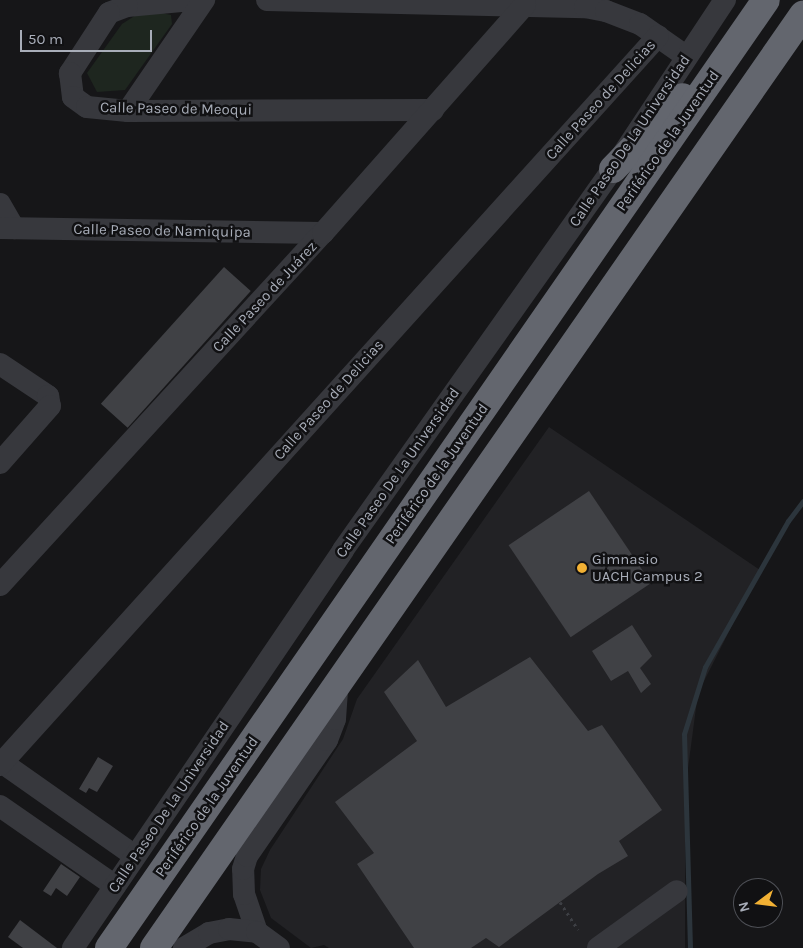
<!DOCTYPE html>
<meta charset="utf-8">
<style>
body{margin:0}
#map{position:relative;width:803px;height:948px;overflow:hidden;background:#161618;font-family:Karla,sans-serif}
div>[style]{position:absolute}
.built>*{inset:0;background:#222225}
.green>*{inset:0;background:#1e261f}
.stream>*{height:5px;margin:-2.5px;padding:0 2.5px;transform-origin:2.5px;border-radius:2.5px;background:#2c353c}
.building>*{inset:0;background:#404145;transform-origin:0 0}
.path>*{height:3px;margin-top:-1.5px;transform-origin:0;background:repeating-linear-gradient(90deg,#3d3f44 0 2.5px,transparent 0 6.5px)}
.minor>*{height:22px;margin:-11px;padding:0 11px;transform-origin:11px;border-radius:11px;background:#37383d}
.highway>*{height:28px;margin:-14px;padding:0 14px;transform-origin:14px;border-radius:14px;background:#63666e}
.dots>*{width:14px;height:14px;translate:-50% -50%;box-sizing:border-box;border:2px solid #111113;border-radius:50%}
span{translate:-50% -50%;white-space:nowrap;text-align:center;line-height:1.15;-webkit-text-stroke:5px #111113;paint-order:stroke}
.street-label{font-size:15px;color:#a8adb8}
.poi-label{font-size:15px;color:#a8adb8}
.left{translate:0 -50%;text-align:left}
.north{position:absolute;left:733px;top:878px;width:50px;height:50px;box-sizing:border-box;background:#111113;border:1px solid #4d4f55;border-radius:50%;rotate:255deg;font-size:14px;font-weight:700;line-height:20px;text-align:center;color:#a8adb8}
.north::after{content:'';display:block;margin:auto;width:18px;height:22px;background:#f2b134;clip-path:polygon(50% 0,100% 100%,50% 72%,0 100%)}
.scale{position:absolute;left:20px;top:30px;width:132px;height:22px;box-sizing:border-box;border:2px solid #a8adb8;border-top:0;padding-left:6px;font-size:15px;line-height:18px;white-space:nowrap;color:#a8adb8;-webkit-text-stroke:4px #111113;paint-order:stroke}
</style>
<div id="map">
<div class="built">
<div style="clip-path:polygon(549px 427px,760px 570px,698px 693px,685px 791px,685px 948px,329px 948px,324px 945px,311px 948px,271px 918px,260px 890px,261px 869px,270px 850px,343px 739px,357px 699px)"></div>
</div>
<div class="green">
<div style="clip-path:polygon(162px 13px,171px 15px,172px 24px,125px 90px,97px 92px,87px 73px,122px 24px,136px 15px)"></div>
</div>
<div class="stream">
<div style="left:690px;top:948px;width:214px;rotate:-91.6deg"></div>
<div style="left:684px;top:734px;width:70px;rotate:-72.6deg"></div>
<div style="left:705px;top:667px;width:168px;rotate:-60.4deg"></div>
<div style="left:788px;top:521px;width:25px;rotate:-53deg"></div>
</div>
<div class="building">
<div style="left:224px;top:267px;width:36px;height:184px;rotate:42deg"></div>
<div style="left:589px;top:491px;width:111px;height:97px;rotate:56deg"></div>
<div style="clip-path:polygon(632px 625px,652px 656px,640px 668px,651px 684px,641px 693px,628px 671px,611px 681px,592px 651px)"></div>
<div style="clip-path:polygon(530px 657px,588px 731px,602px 725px,662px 810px,619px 841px,628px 856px,598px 874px,499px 947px,486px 938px,471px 948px,414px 948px,357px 864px,374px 853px,335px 802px,417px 741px,384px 692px,418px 660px,446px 707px)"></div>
<div style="clip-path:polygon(98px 757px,113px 766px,97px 792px,89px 788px,86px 793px,79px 789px)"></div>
<div style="clip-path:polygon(61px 864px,80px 877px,67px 896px,56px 888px,51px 896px,43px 891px)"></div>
<div style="clip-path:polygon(20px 920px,57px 948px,23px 948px,8px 937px)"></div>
</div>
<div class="path">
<div style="left:560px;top:902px;width:33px;rotate:57deg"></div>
</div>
<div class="minor">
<div style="left:192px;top:0;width:65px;rotate:174.7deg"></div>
<div style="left:127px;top:6px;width:19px;rotate:159deg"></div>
<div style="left:109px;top:13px;width:72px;rotate:123deg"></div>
<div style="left:70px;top:73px;width:24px;rotate:83deg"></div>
<div style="left:73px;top:97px;width:17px;rotate:36deg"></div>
<div style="left:87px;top:107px;width:41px;rotate:5.6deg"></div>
<div style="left:128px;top:111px;width:305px;rotate:-0.2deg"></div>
<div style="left:267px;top:0;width:318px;rotate:1.3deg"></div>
<div style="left:585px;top:7px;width:21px;rotate:11deg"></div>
<div style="left:606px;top:11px;width:36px;rotate:21deg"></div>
<div style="left:640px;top:24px;width:57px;rotate:35.1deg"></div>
<div style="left:128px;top:111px;width:135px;rotate:-55.6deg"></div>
<div style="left:0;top:204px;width:28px;rotate:60deg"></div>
<div style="left:0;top:228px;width:323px;rotate:0.9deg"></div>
<div style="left:0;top:364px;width:58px;rotate:33.7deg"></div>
<div style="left:48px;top:396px;width:10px;rotate:79deg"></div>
<div style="left:50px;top:406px;width:76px;rotate:131.3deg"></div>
<div style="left:0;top:585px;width:478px;rotate:-47.5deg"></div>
<div style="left:323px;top:233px;width:305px;rotate:-48.5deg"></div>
<div style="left:0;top:761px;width:165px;rotate:35.1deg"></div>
<div style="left:0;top:765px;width:982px;rotate:-47.93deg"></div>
<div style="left:0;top:806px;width:140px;rotate:34.8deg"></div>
<div style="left:257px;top:932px;width:40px;rotate:-108.9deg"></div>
<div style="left:244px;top:894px;width:25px;rotate:-92deg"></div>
<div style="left:243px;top:869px;width:14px;rotate:-73deg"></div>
<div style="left:247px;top:856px;width:141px;rotate:-55.4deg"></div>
<div style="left:327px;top:740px;width:22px;rotate:-69deg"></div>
<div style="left:335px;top:719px;width:32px;rotate:-86deg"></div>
<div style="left:73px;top:948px;width:481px;rotate:-55.8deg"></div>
<div style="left:343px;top:550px;width:467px;rotate:-54.7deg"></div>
<div style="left:613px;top:169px;width:203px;rotate:-56.5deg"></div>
<div style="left:184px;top:948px;width:29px;rotate:-31deg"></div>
<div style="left:209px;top:933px;width:20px;rotate:-11deg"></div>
<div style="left:229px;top:929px;width:28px;rotate:6deg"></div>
<div style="left:257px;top:932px;width:27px;rotate:36deg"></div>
<div style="left:598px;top:948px;width:97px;rotate:-35.8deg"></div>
</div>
<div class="highway">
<div style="left:613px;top:169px;width:100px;rotate:-45.8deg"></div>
<div style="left:109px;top:948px;width:1153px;rotate:-55.28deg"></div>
<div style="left:154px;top:948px;width:1137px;rotate:-55.18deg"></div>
</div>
<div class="dots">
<div style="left:582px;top:568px;background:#f2b134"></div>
</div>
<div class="street-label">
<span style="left:601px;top:100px;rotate:-48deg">Calle Paseo de Delicias</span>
<span style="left:176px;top:109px;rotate:1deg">Calle Paseo de Meoqui</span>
<span style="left:630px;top:141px;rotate:-56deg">Calle Paseo De La Universidad</span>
<span style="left:668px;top:141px;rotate:-55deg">Periférico de la Juventud</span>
<span style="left:162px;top:231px;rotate:1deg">Calle Paseo de Namiquipa</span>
<span style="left:265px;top:297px;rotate:-47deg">Calle Paseo de Juárez</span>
<span style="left:329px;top:400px;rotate:-48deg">Calle Paseo de Delicias</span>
<span style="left:398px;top:473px;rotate:-55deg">Calle Paseo De La Universidad</span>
<span style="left:437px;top:474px;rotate:-55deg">Periférico de la Juventud</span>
<span style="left:169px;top:807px;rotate:-56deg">Calle Paseo De La Universidad</span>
<span style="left:207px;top:807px;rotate:-55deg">Periférico de la Juventud</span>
</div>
<div class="poi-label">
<span class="left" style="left:592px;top:568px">Gimnasio<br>UACH Campus 2</span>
</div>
<div class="north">N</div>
<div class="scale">50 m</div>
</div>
